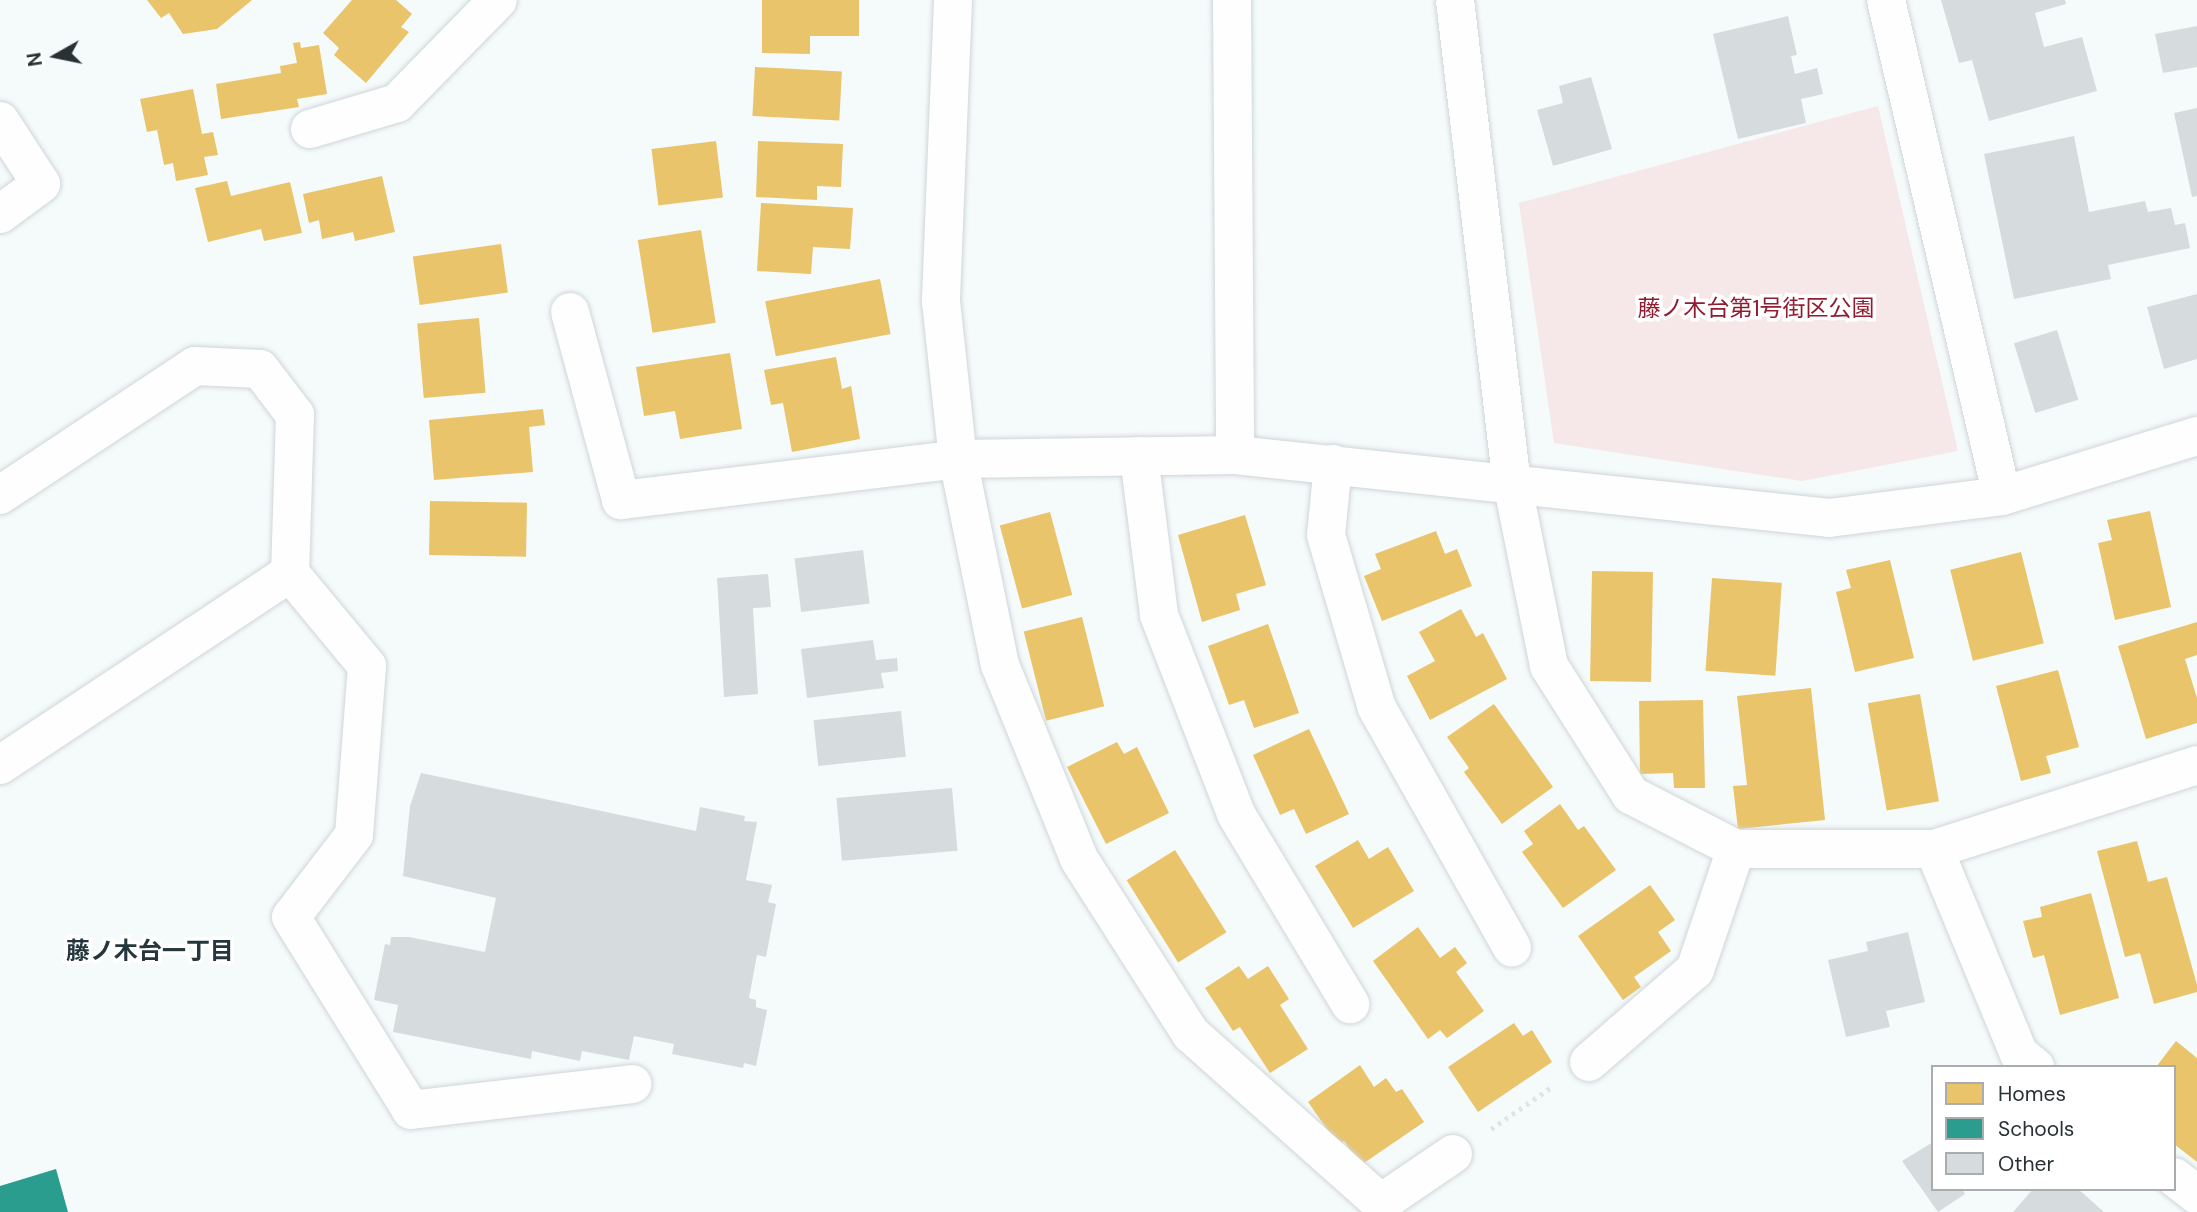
<!DOCTYPE html>
<meta charset="utf-8">
<style>
body{margin:0}
#map{position:relative;width:2197px;height:1212px;overflow:hidden;background:#f5fafb;font-family:"DM Sans","Noto Sans JP",sans-serif}
div>[style]{position:absolute}
.green>*{inset:0;background:#f6e7e8}
.homes>*{inset:0;background:#e9c46a;transform-origin:0 0}
.schools>*{inset:0;background:#2a9d8f}
.building>*{inset:0;background:#d6dcde;transform-origin:0 0}
.path>*{height:4.5px;margin-top:-2.25px;transform-origin:0;background:repeating-linear-gradient(90deg,#e2e4e4 0 3.5px,transparent 0 8.5px)}
.roads{filter:drop-shadow(0 0 2px #cfd6d8) drop-shadow(0 0 2px #cfd6d8)}
.street>*{height:38px;margin:-19px;padding:0 19px;transform-origin:19px;border-radius:19px;background:#fefefe}
span{translate:-50% -50%;white-space:nowrap;text-align:center;line-height:1.15;-webkit-text-stroke:7px #fff;paint-order:stroke}
.park-label{font-size:23px;color:#901c31}
.neighbourhood-label{font-size:24px;color:#25363d;font-weight:700}
.legend{position:absolute;left:1931px;top:1065px;width:245px;height:126px;box-sizing:border-box;background:#fff;border:2px solid #a9adae;margin:0;padding:9px 12px;list-style:none;font-size:21px;color:#283134}
.legend li{display:flex;align-items:center;gap:14px;height:35px}
.legend b{width:35px;border:2px solid #a9adae}
.north{position:absolute;left:21px;top:21px;width:70px;height:70px;-webkit-text-stroke:5px #fff;paint-order:stroke;rotate:261deg;font-size:19px;font-weight:700;line-height:28px;text-align:center;color:#283134}
.north::after{content:'';display:block;margin:auto;width:24px;height:32px;background:#283134;clip-path:polygon(50% 0,100% 100%,50% 72%,0 100%)}
</style>
<div id="map">
<div class="green">
<div style="clip-path:polygon(1878px 106px,1958px 451px,1802px 481px,1554px 443px,1519px 203px)"></div>
</div>
<div class="homes">
<div style="clip-path:polygon(147px 0,252px 0,217px 29px,183px 34px,169px 13px,161px 18px)"></div>
<div style="clip-path:polygon(352px 0,396px 0,412px 14px,401px 27px,409px 32px,366px 83px,334px 55px,339px 48px,323px 33px)"></div>
<div style="clip-path:polygon(762px 0,859px 0,859px 36px,810px 36px,810px 54px,762px 53px)"></div>
<div style="clip-path:polygon(300px 42px,301px 48px,319px 45px,327px 94px,297px 99px,299px 107px,221px 119px,216px 84px,281px 73px,280px 66px,297px 63px,293px 43px)"></div>
<div style="left:755px;top:67px;width:87px;height:49px;rotate:3deg"></div>
<div style="clip-path:polygon(193px 89px,202px 134px,213px 132px,218px 155px,204px 157px,208px 175px,176px 181px,173px 163px,164px 165px,157px 130px,147px 132px,140px 99px)"></div>
<div style="left:716px;top:141px;width:57px;height:65px;rotate:83deg"></div>
<div style="clip-path:polygon(758px 141px,843px 144px,841px 187px,817px 186px,817px 200px,756px 197px)"></div>
<div style="clip-path:polygon(382px 176px,395px 232px,355px 241px,353px 232px,322px 239px,319px 220px,309px 223px,303px 194px)"></div>
<div style="clip-path:polygon(227px 181px,231px 196px,290px 182px,302px 233px,264px 241px,261px 229px,208px 242px,195px 188px)"></div>
<div style="clip-path:polygon(761px 203px,853px 208px,850px 249px,813px 247px,811px 274px,757px 271px)"></div>
<div style="left:701px;top:230px;width:94px;height:64px;rotate:81deg"></div>
<div style="left:501px;top:244px;width:49px;height:89px;rotate:82deg"></div>
<div style="left:880px;top:279px;width:56px;height:117px;rotate:79deg"></div>
<div style="left:479px;top:318px;width:75px;height:62px;rotate:85deg"></div>
<div style="clip-path:polygon(730px 353px,742px 429px,680px 439px,675px 411px,644px 416px,636px 367px)"></div>
<div style="clip-path:polygon(836px 357px,842px 389px,851px 386px,860px 439px,792px 452px,783px 403px,771px 405px,764px 370px)"></div>
<div style="clip-path:polygon(543px 409px,545px 425px,529px 427px,533px 472px,434px 480px,429px 420px)"></div>
<div style="left:430px;top:501px;width:97px;height:54px;rotate:1deg"></div>
<div style="clip-path:polygon(2150px 511px,2171px 607px,2115px 620px,2098px 543px,2112px 540px,2107px 520px)"></div>
<div style="left:1050px;top:512px;width:86px;height:52px;rotate:75deg"></div>
<div style="clip-path:polygon(1245px 515px,1266px 585px,1236px 594px,1240px 610px,1202px 622px,1178px 535px)"></div>
<div style="clip-path:polygon(1436px 531px,1445px 554px,1457px 549px,1472px 586px,1382px 621px,1364px 576px,1381px 569px,1375px 554px)"></div>
<div style="left:2021px;top:552px;width:94px;height:73px;rotate:76deg"></div>
<div style="clip-path:polygon(1890px 560px,1914px 658px,1855px 672px,1836px 592px,1851px 588px,1846px 570px)"></div>
<div style="left:1592px;top:571px;width:61px;height:110px;rotate:1deg"></div>
<div style="left:1712px;top:578px;width:70px;height:93px;rotate:4deg"></div>
<div style="clip-path:polygon(1461px 609px,1476px 637px,1483px 633px,1507px 679px,1430px 720px,1407px 676px,1435px 661px,1419px 632px)"></div>
<div style="left:1082px;top:617px;width:92px;height:60px;rotate:76deg"></div>
<div style="clip-path:polygon(2197px 622px,2197px 655px,2185px 659px,2197px 698px,2197px 723px,2146px 739px,2118px 646px)"></div>
<div style="clip-path:polygon(1268px 624px,1299px 713px,1254px 728px,1244px 700px,1229px 705px,1208px 646px)"></div>
<div style="clip-path:polygon(2058px 670px,2079px 747px,2046px 756px,2051px 773px,2021px 781px,1996px 686px)"></div>
<div style="clip-path:polygon(1811px 688px,1825px 820px,1738px 829px,1733px 786px,1747px 785px,1737px 696px)"></div>
<div style="left:1920px;top:694px;width:109px;height:53px;rotate:80deg"></div>
<div style="clip-path:polygon(1703px 700px,1705px 788px,1674px 788px,1673px 773px,1640px 774px,1639px 701px)"></div>
<div style="clip-path:polygon(1494px 704px,1553px 787px,1502px 824px,1464px 772px,1469px 768px,1447px 737px)"></div>
<div style="clip-path:polygon(1309px 729px,1349px 814px,1306px 834px,1294px 809px,1280px 815px,1253px 755px)"></div>
<div style="clip-path:polygon(1117px 742px,1124px 754px,1137px 747px,1169px 813px,1106px 844px,1067px 767px)"></div>
<div style="clip-path:polygon(1560px 804px,1578px 830px,1584px 826px,1616px 870px,1563px 908px,1522px 852px,1533px 844px,1524px 831px)"></div>
<div style="clip-path:polygon(1358px 840px,1369px 859px,1388px 847px,1414px 891px,1353px 928px,1315px 866px)"></div>
<div style="clip-path:polygon(2137px 841px,2148px 882px,2167px 877px,2197px 985px,2197px 992px,2154px 1004px,2140px 953px,2125px 957px,2097px 851px)"></div>
<div style="left:1175px;top:850px;width:97px;height:57px;rotate:58deg"></div>
<div style="clip-path:polygon(1650px 885px,1675px 920px,1658px 932px,1671px 951px,1634px 977px,1641px 987px,1623px 1000px,1578px 936px)"></div>
<div style="clip-path:polygon(2091px 893px,2119px 998px,2060px 1015px,2044px 955px,2033px 958px,2023px 921px,2042px 917px,2040px 907px)"></div>
<div style="clip-path:polygon(1418px 927px,1440px 958px,1455px 947px,1467px 963px,1456px 972px,1484px 1011px,1447px 1038px,1440px 1030px,1428px 1039px,1373px 961px)"></div>
<div style="clip-path:polygon(1239px 966px,1248px 979px,1268px 966px,1289px 999px,1280px 1005px,1308px 1049px,1270px 1073px,1240px 1027px,1233px 1031px,1205px 988px)"></div>
<div style="clip-path:polygon(1514px 1023px,1523px 1036px,1532px 1030px,1552px 1062px,1478px 1112px,1448px 1067px)"></div>
<div style="clip-path:polygon(2176px 1041px,2197px 1058px,2197px 1162px,2174px 1144px,2174px 1067px,2156px 1067px)"></div>
<div style="clip-path:polygon(1360px 1065px,1374px 1087px,1386px 1078px,1396px 1092px,1402px 1089px,1424px 1122px,1361px 1165px,1344px 1141px,1338px 1145px,1308px 1102px)"></div>
</div>
<div class="schools">
<div style="clip-path:polygon(56px 1169px,68px 1212px,0 1212px,0 1186px)"></div>
</div>
<div class="building">
<div style="clip-path:polygon(1941px 0,2065px 0,2066px 4px,2035px 13px,2044px 47px,2082px 37px,2097px 91px,1989px 121px,1972px 60px,1959px 63px)"></div>
<div style="clip-path:polygon(1788px 16px,1797px 55px,1791px 56px,1795px 74px,1817px 68px,1823px 94px,1801px 99px,1806px 123px,1738px 139px,1713px 34px)"></div>
<div style="clip-path:polygon(2197px 26px,2197px 67px,2163px 73px,2155px 34px)"></div>
<div style="clip-path:polygon(1591px 77px,1612px 149px,1553px 166px,1537px 110px,1563px 103px,1559px 86px)"></div>
<div style="clip-path:polygon(2197px 108px,2197px 196px,2192px 197px,2174px 113px)"></div>
<div style="clip-path:polygon(2074px 136px,2089px 212px,2145px 201px,2148px 212px,2171px 208px,2175px 225px,2185px 223px,2190px 248px,2108px 265px,2111px 279px,2014px 299px,1984px 154px)"></div>
<div style="clip-path:polygon(2197px 294px,2197px 359px,2164px 369px,2147px 307px)"></div>
<div style="left:2057px;top:330px;width:73px;height:45px;rotate:73deg"></div>
<div style="left:863px;top:550px;width:54px;height:69px;rotate:83deg"></div>
<div style="clip-path:polygon(768px 574px,771px 607px,753px 608px,758px 694px,724px 697px,717px 578px)"></div>
<div style="clip-path:polygon(873px 640px,876px 660px,897px 658px,898px 671px,881px 673px,884px 688px,807px 698px,801px 649px)"></div>
<div style="left:901px;top:711px;width:46px;height:88px;rotate:84deg"></div>
<div style="clip-path:polygon(421px 773px,696px 831px,700px 807px,745px 816px,744px 821px,757px 822px,746px 880px,772px 885px,768px 902px,776px 904px,766px 957px,757px 955px,749px 998px,756px 1000px,756px 1007px,767px 1010px,756px 1066px,744px 1063px,743px 1068px,672px 1054px,674px 1044px,634px 1036px,629px 1060px,582px 1051px,580px 1061px,532px 1051px,531px 1059px,393px 1032px,398px 1005px,374px 1000px,385px 944px,390px 945px,391px 937px,409px 937px,485px 952px,496px 898px,403px 876px,410px 806px)"></div>
<div style="left:952px;top:788px;width:63px;height:116px;rotate:85deg"></div>
<div style="clip-path:polygon(1908px 932px,1925px 1002px,1886px 1011px,1890px 1027px,1846px 1037px,1828px 960px,1868px 951px,1866px 942px)"></div>
<div style="clip-path:polygon(1933px 1142px,1933px 1189px,1962px 1189px,1965px 1194px,1938px 1212px,1902px 1161px)"></div>
<div style="clip-path:polygon(2033px 1189px,2078px 1189px,2104px 1212px,2013px 1212px)"></div>
</div>
<div class="path">
<div style="left:1491px;top:1129px;width:72px;rotate:-34.8deg"></div>
</div>
<div class="roads">
<div class="street">
<div style="left:953px;top:0;width:301px;rotate:92.3deg"></div>
<div style="left:941px;top:301px;width:159px;rotate:83.9deg"></div>
<div style="left:958px;top:459px;width:210px;rotate:78.5deg"></div>
<div style="left:1000px;top:665px;width:209px;rotate:67.8deg"></div>
<div style="left:1079px;top:859px;width:208px;rotate:57.4deg"></div>
<div style="left:1191px;top:1034px;width:254px;rotate:41.7deg"></div>
<div style="left:1381px;top:1203px;width:9px;rotate:90deg"></div>
<div style="left:1232px;top:0;width:455px;rotate:89.6deg"></div>
<div style="left:1455px;top:0;width:485px;rotate:83.3deg"></div>
<div style="left:1512px;top:482px;width:188px;rotate:78.6deg"></div>
<div style="left:1549px;top:666px;width:153px;rotate:57.6deg"></div>
<div style="left:1631px;top:795px;width:118px;rotate:27.2deg"></div>
<div style="left:1736px;top:849px;width:198px"></div>
<div style="left:1934px;top:849px;width:276px;rotate:-17.7deg"></div>
<div style="left:1886px;top:0;width:509px;rotate:76.84deg"></div>
<div style="left:0;top:121px;width:75px;rotate:56.9deg"></div>
<div style="left:41px;top:184px;width:51px;rotate:143.8deg"></div>
<div style="left:310px;top:129px;width:91px;rotate:-16.6deg"></div>
<div style="left:397px;top:103px;width:144px;rotate:-45.6deg"></div>
<div style="left:570px;top:312px;width:195px;rotate:74.8deg"></div>
<div style="left:621px;top:500px;width:339px;rotate:-6.9deg"></div>
<div style="left:958px;top:459px;width:277px;rotate:-0.8deg"></div>
<div style="left:1235px;top:455px;width:597px;rotate:6.05deg"></div>
<div style="left:1829px;top:518px;width:174px;rotate:-7.2deg"></div>
<div style="left:2002px;top:496px;width:204px;rotate:-17.1deg"></div>
<div style="left:1139px;top:456px;width:160px;rotate:82.8deg"></div>
<div style="left:1159px;top:615px;width:213px;rotate:68.8deg"></div>
<div style="left:1236px;top:814px;width:222px;rotate:59deg"></div>
<div style="left:1333px;top:464px;width:71px;rotate:95.6deg"></div>
<div style="left:1326px;top:535px;width:180px;rotate:73.6deg"></div>
<div style="left:1377px;top:708px;width:275px;rotate:60.6deg"></div>
<div style="left:0;top:495px;width:234px;rotate:-33.5deg"></div>
<div style="left:195px;top:366px;width:65px;rotate:2.6deg"></div>
<div style="left:260px;top:369px;width:58px;rotate:52.7deg"></div>
<div style="left:295px;top:415px;width:158px;rotate:91.8deg"></div>
<div style="left:290px;top:573px;width:348px;rotate:146.5deg"></div>
<div style="left:290px;top:573px;width:121px;rotate:50.4deg"></div>
<div style="left:367px;top:666px;width:169px;rotate:94.4deg"></div>
<div style="left:354px;top:835px;width:103px;rotate:127.5deg"></div>
<div style="left:291px;top:917px;width:227px;rotate:58.1deg"></div>
<div style="left:411px;top:1110px;width:223px;rotate:-6.7deg"></div>
<div style="left:1934px;top:849px;width:222px;rotate:67.5deg"></div>
<div style="left:2019px;top:1054px;width:21px;rotate:39deg"></div>
<div style="left:1589px;top:1062px;width:140px;rotate:-41deg"></div>
<div style="left:1695px;top:970px;width:128px;rotate:-71.3deg"></div>
<div style="left:2174px;top:1177px;width:29px;rotate:38deg"></div>
<div style="left:1381px;top:1203px;width:87px;rotate:-34.2deg"></div>
</div>
</div>
<div class="park-label">
<span style="left:1756px;top:308px">藤ノ木台第1号街区公園</span>
</div>
<div class="neighbourhood-label">
<span style="left:150px;top:951px">藤ノ木台一丁目</span>
</div>
<ul class="legend">
<li><b style="height:19px;background:#e9c46a"></b>Homes</li>
<li><b style="height:19px;background:#2a9d8f"></b>Schools</li>
<li><b style="height:19px;background:#d6dcde"></b>Other</li>
</ul>
<div class="north">N</div>
</div>
